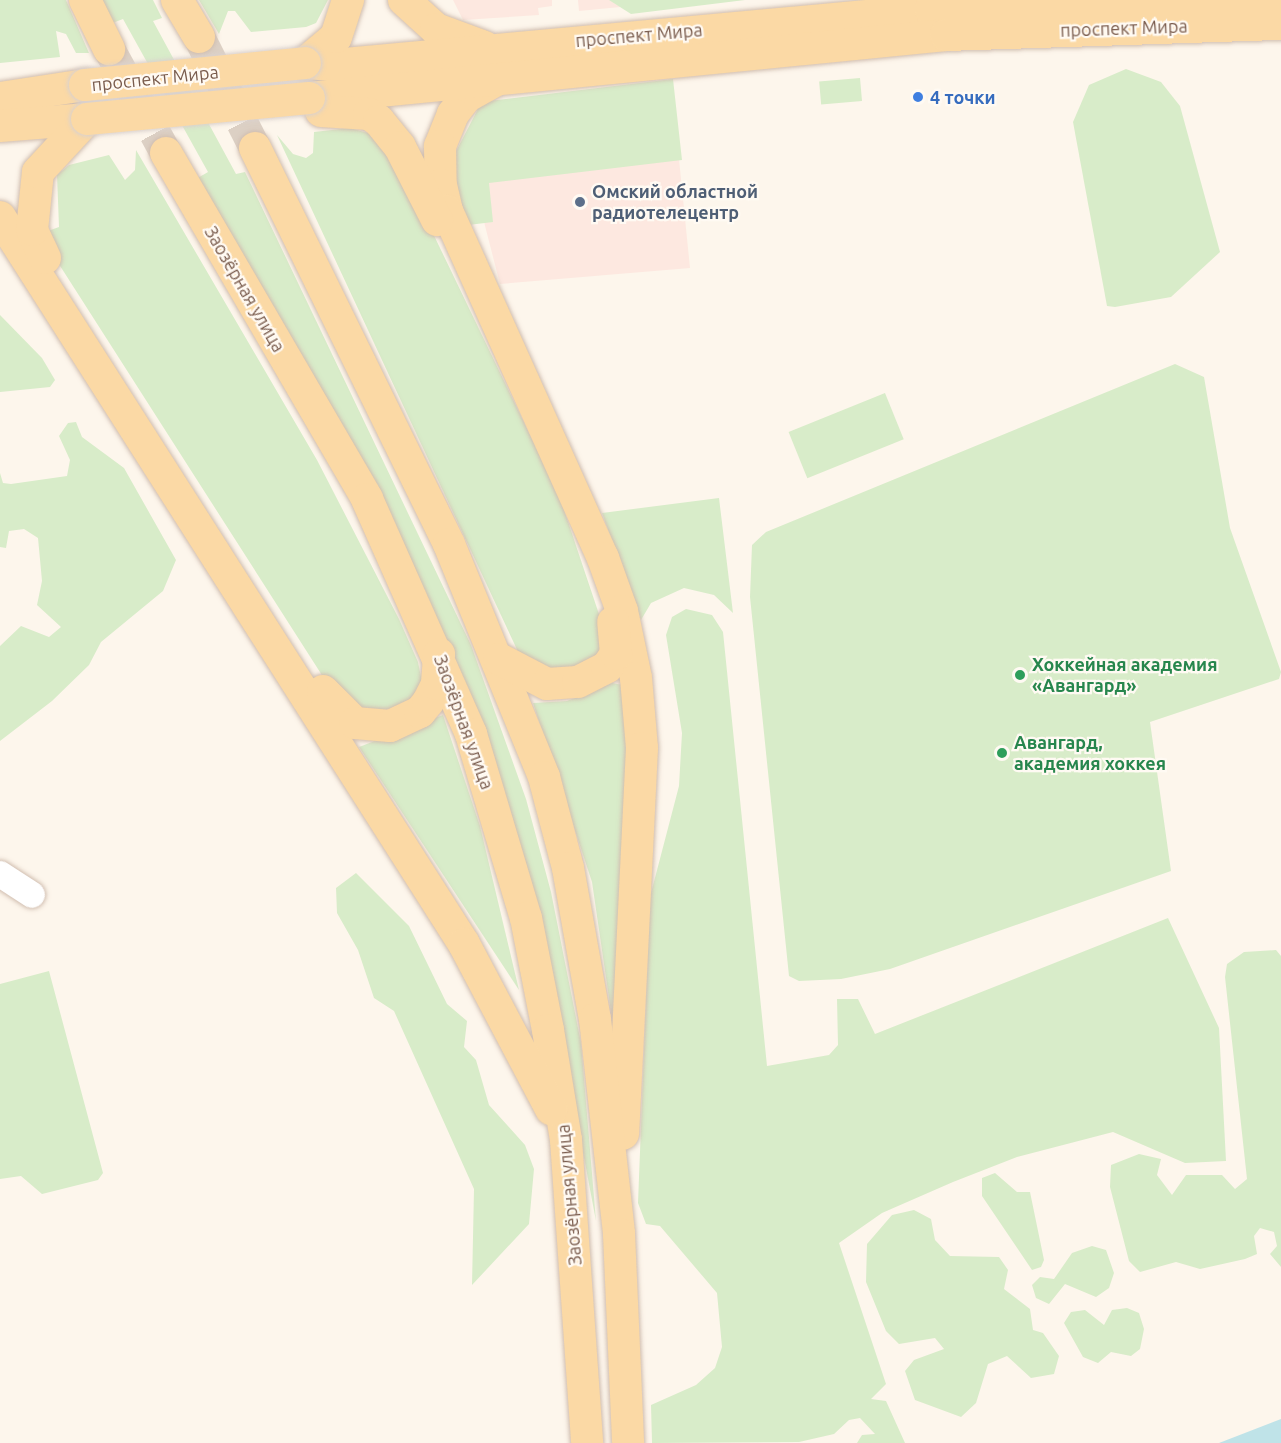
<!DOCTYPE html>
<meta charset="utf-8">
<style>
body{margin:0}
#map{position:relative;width:1281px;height:1443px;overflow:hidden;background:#fdf6ec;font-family:Ubuntu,sans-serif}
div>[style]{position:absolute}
.commercial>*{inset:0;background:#fde8e0}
.green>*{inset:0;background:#d8ecc9;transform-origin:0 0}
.water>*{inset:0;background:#bfe3e8}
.major-tunnel>*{height:32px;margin-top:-16px;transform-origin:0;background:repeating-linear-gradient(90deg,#dcd0c4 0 32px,transparent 0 48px)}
.roads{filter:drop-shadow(0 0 2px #d1beb0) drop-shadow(0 0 2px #d1beb0)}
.minor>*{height:26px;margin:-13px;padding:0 13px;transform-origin:13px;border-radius:13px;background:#fff}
.major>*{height:32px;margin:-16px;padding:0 16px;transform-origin:16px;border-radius:16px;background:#fbd9a5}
.bridges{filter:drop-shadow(0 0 2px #dad1cd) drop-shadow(0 0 2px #dad1cd)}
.major-bridge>*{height:32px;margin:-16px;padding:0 16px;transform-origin:16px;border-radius:16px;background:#fbd9a5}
.dots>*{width:16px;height:16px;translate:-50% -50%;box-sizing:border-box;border:3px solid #fffaf3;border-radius:50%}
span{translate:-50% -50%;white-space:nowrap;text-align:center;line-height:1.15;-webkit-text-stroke:4.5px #fffaf3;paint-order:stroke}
.street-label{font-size:18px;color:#7a5c4d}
.shop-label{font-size:18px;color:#366cbe;font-weight:700}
.left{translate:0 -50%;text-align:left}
.service-label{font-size:18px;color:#4e5e75;font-weight:700}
.leisure-label{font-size:18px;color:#27864d;font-weight:700}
</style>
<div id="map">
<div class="commercial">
<div style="clip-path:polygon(453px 0,552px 0,552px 6px,538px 8px,539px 15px,463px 20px)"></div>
<div style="clip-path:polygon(578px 0,693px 0,579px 11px)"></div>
<div style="clip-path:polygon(673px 100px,690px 268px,500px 284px,466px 152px)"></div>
</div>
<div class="green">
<div style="clip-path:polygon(0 0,66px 0,89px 53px,76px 53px,66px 34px,56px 31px,60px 57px,0 63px)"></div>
<div style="clip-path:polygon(97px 0,153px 0,162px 18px,153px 21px,236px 174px,245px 172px,471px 645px,526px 799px,551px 892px,581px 1043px,596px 1221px,563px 1046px,450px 649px,384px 502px,196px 179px,208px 172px,123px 19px,110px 24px)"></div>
<div style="clip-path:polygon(199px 0,328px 0,316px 23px,306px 27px,251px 32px,235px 11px,228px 11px,219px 34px)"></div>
<div style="clip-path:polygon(609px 0,745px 0,631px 14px)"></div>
<div style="clip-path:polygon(1126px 69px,1161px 82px,1180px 106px,1220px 252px,1171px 297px,1115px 307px,1107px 306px,1073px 122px,1089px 85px)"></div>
<div style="left:860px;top:78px;width:23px;height:41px;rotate:85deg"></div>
<div style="clip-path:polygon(673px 79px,682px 160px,489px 183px,493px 222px,460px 226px,452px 159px,479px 107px,489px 101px)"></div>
<div style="clip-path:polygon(350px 128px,375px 135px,414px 194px,559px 495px,608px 641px,606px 651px,559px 674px,520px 656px,277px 135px,293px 154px,306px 158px,313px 153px,314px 132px)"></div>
<div style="clip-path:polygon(136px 150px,317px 460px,399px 619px,418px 662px,423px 687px,399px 710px,368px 714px,334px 694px,55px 258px,48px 231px,59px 227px,57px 175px,69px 165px,109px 155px,125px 180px,135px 170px)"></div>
<div style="clip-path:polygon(0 315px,42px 358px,55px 380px,50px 387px,0 392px)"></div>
<div style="clip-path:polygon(1175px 364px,1204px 377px,1230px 528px,1281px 672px,1279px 679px,1150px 722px,1171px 871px,890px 969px,841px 979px,799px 981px,789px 976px,750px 597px,752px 545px,766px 532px)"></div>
<div style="left:885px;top:393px;width:50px;height:104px;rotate:68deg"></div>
<div style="clip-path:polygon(76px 422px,82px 437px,124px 468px,176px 560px,163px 591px,101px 642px,89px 665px,52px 701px,0 741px,0 646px,21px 626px,49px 637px,61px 627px,37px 605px,42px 581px,38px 538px,24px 529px,9px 531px,6px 548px,0 547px,0 473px,3px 483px,11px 484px,67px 476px,70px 460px,59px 436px,68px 423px)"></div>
<div style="clip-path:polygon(719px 498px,733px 613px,714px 595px,684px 588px,651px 603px,641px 620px,602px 513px)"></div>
<div style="clip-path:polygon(686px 609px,712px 615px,723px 632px,767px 1066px,829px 1055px,838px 1045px,837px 999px,858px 999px,875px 1034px,1168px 918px,1219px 1028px,1226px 1161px,1185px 1163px,1113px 1132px,1017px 1157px,953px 1182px,882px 1213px,839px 1243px,886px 1384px,871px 1399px,886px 1401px,905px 1443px,857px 1443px,862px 1435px,875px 1434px,860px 1418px,849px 1420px,834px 1434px,799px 1442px,652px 1443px,651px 1405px,696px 1385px,715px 1368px,722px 1347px,717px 1293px,660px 1226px,646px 1224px,638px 1203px,650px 897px,679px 786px,682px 733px,666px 635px,672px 617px)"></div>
<div style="clip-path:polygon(612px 683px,623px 685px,629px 756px,614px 1032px,592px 882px,533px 703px,567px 701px)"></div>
<div style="clip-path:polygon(443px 715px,480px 826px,519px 990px,359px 747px)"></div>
<div style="clip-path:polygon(356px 873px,409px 926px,447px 1004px,467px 1021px,464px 1047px,476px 1060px,489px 1105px,525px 1145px,534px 1169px,529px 1224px,472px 1285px,474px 1189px,394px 1011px,374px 998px,358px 950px,337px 913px,336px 888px)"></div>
<div style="clip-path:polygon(1276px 950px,1281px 956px,1281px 1267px,1270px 1254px,1277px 1246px,1274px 1232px,1260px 1228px,1254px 1236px,1257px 1254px,1245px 1259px,1200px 1269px,1176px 1262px,1140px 1272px,1129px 1261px,1110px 1187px,1111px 1165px,1139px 1154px,1161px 1159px,1157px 1175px,1172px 1195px,1186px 1175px,1222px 1175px,1235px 1189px,1247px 1179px,1225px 977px,1227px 964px,1244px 952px)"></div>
<div style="clip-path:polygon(49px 971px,103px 1173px,98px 1180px,42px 1194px,21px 1176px,0 1179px,0 984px)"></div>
<div style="clip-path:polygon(995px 1173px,1017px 1192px,1030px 1192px,1044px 1260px,1041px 1267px,1032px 1270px,982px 1196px,982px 1178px)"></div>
<div style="clip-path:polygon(914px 1210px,931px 1219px,935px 1240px,950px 1256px,999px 1257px,1008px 1270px,1004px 1289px,1030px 1309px,1033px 1330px,1043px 1333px,1059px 1356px,1054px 1374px,1031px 1378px,1007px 1356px,988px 1364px,976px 1403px,961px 1417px,915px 1400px,905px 1371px,914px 1360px,944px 1349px,935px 1338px,899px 1344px,886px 1331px,866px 1282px,867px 1244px,892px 1215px)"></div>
<div style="clip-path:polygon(1092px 1246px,1106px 1250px,1114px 1273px,1109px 1288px,1096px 1297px,1065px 1284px,1049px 1304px,1036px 1298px,1032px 1285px,1040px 1277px,1054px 1279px,1072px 1253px)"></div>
<div style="clip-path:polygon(1127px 1308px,1139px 1313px,1144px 1329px,1140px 1349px,1131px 1356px,1111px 1352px,1098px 1363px,1083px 1357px,1064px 1323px,1071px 1312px,1085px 1310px,1104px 1325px,1112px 1310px)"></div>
</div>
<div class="water">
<div style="clip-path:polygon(1281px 1419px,1281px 1443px,1219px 1443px)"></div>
</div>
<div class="major-tunnel">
<div style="left:199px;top:37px;width:124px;rotate:63.2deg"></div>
<div style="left:109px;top:49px;width:119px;rotate:61.3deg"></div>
</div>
<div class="roads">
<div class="minor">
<div style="left:0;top:874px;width:38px;rotate:33deg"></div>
</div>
<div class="major">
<div style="left:85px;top:0;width:55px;rotate:63.9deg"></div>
<div style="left:177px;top:0;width:43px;rotate:59.3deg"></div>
<div style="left:404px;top:0;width:43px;rotate:42.2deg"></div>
<div style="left:436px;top:29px;width:52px;rotate:20.2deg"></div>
<div style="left:305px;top:63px;width:29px;rotate:4deg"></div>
<div style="left:334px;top:65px;width:600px;rotate:-5.26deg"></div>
<div style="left:931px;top:10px;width:350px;rotate:-1.6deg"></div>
<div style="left:305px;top:63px;width:40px;rotate:-40deg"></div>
<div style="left:336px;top:37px;width:39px;rotate:-72deg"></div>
<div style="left:500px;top:78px;width:38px;rotate:151deg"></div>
<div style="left:467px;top:96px;width:23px;rotate:128deg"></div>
<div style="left:453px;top:114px;width:35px;rotate:112deg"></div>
<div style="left:440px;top:146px;width:39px;rotate:89deg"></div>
<div style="left:441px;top:185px;width:27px;rotate:77deg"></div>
<div style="left:447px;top:211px;width:380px;rotate:65.8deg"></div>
<div style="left:603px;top:558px;width:56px;rotate:70.3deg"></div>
<div style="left:622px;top:611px;width:68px;rotate:78.2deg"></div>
<div style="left:636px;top:678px;width:70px;rotate:85.1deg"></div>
<div style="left:642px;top:748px;width:386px;rotate:92.8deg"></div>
<div style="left:0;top:98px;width:86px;rotate:-8.7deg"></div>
<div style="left:309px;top:98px;width:640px;rotate:-5.65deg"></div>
<div style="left:946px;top:35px;width:335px;rotate:-1.9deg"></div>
<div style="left:321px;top:111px;width:48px;rotate:3.6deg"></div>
<div style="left:369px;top:114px;width:12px;rotate:35deg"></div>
<div style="left:379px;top:121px;width:33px;rotate:51deg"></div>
<div style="left:400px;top:147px;width:82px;rotate:63.1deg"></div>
<div style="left:0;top:126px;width:87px;rotate:-4.6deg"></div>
<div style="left:255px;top:148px;width:441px;rotate:63.9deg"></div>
<div style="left:449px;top:544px;width:252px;rotate:67.8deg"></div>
<div style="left:544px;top:777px;width:94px;rotate:75.2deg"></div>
<div style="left:568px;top:868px;width:153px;rotate:79.9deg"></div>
<div style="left:595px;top:1019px;width:216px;rotate:83.6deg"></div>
<div style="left:619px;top:1234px;width:209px;rotate:87.5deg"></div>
<div style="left:166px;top:153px;width:400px;rotate:59.8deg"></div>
<div style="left:367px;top:499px;width:257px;rotate:66.1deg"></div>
<div style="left:471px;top:734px;width:192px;rotate:73.4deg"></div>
<div style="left:526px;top:918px;width:114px;rotate:78.9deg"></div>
<div style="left:548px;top:1030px;width:111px;rotate:80.7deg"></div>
<div style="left:566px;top:1140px;width:304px;rotate:86deg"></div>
<div style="left:0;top:217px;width:862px;rotate:57.45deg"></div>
<div style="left:464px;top:944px;width:187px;rotate:62.2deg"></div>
<div style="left:45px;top:258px;width:31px;rotate:-115deg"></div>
<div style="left:32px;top:230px;width:58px;rotate:-84.1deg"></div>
<div style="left:38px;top:172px;width:72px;rotate:-47.2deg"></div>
<div style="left:499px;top:659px;width:54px;rotate:27.5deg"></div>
<div style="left:547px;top:684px;width:31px;rotate:-4deg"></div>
<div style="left:578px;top:682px;width:33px;rotate:-27deg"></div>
<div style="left:607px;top:667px;width:16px;rotate:-55deg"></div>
<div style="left:616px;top:654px;width:32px;rotate:-95deg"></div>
<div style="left:323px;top:691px;width:45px;rotate:45deg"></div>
<div style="left:355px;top:723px;width:35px;rotate:5deg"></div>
<div style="left:390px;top:726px;width:33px;rotate:-25deg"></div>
<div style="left:420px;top:712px;width:13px;rotate:-51deg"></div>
<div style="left:428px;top:702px;width:20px;rotate:-63deg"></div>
<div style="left:437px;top:684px;width:30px;rotate:-86deg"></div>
</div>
</div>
<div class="bridges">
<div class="major-bridge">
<div style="left:85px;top:85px;width:221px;rotate:-5.7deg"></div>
<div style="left:87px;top:119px;width:223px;rotate:-5.4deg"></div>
</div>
</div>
<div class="dots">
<div style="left:918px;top:97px;background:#3f7fe0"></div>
<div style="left:580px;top:202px;background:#5c6f8a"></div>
<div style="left:1020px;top:675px;background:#2e9e5b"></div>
<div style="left:1002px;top:753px;background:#2e9e5b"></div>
</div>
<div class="street-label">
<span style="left:1124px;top:28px;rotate:-2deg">проспект Мира</span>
<span style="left:639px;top:35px;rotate:-5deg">проспект Мира</span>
<span style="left:155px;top:78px;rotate:-6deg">проспект Мира</span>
<span style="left:245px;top:289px;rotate:60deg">Заозёрная улица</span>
<span style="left:464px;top:722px;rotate:70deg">Заозёрная улица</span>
<span style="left:569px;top:1195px;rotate:-95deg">Заозёрная улица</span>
</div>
<div class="shop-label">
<span class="left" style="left:930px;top:97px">4 точки</span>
</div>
<div class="service-label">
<span class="left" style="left:592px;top:202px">Омский областной<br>радиотелецентр</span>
</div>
<div class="leisure-label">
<span class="left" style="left:1032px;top:675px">Хоккейная академия<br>«Авангард»</span>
<span class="left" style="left:1014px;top:753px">Авангард,<br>академия хоккея</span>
</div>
</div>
